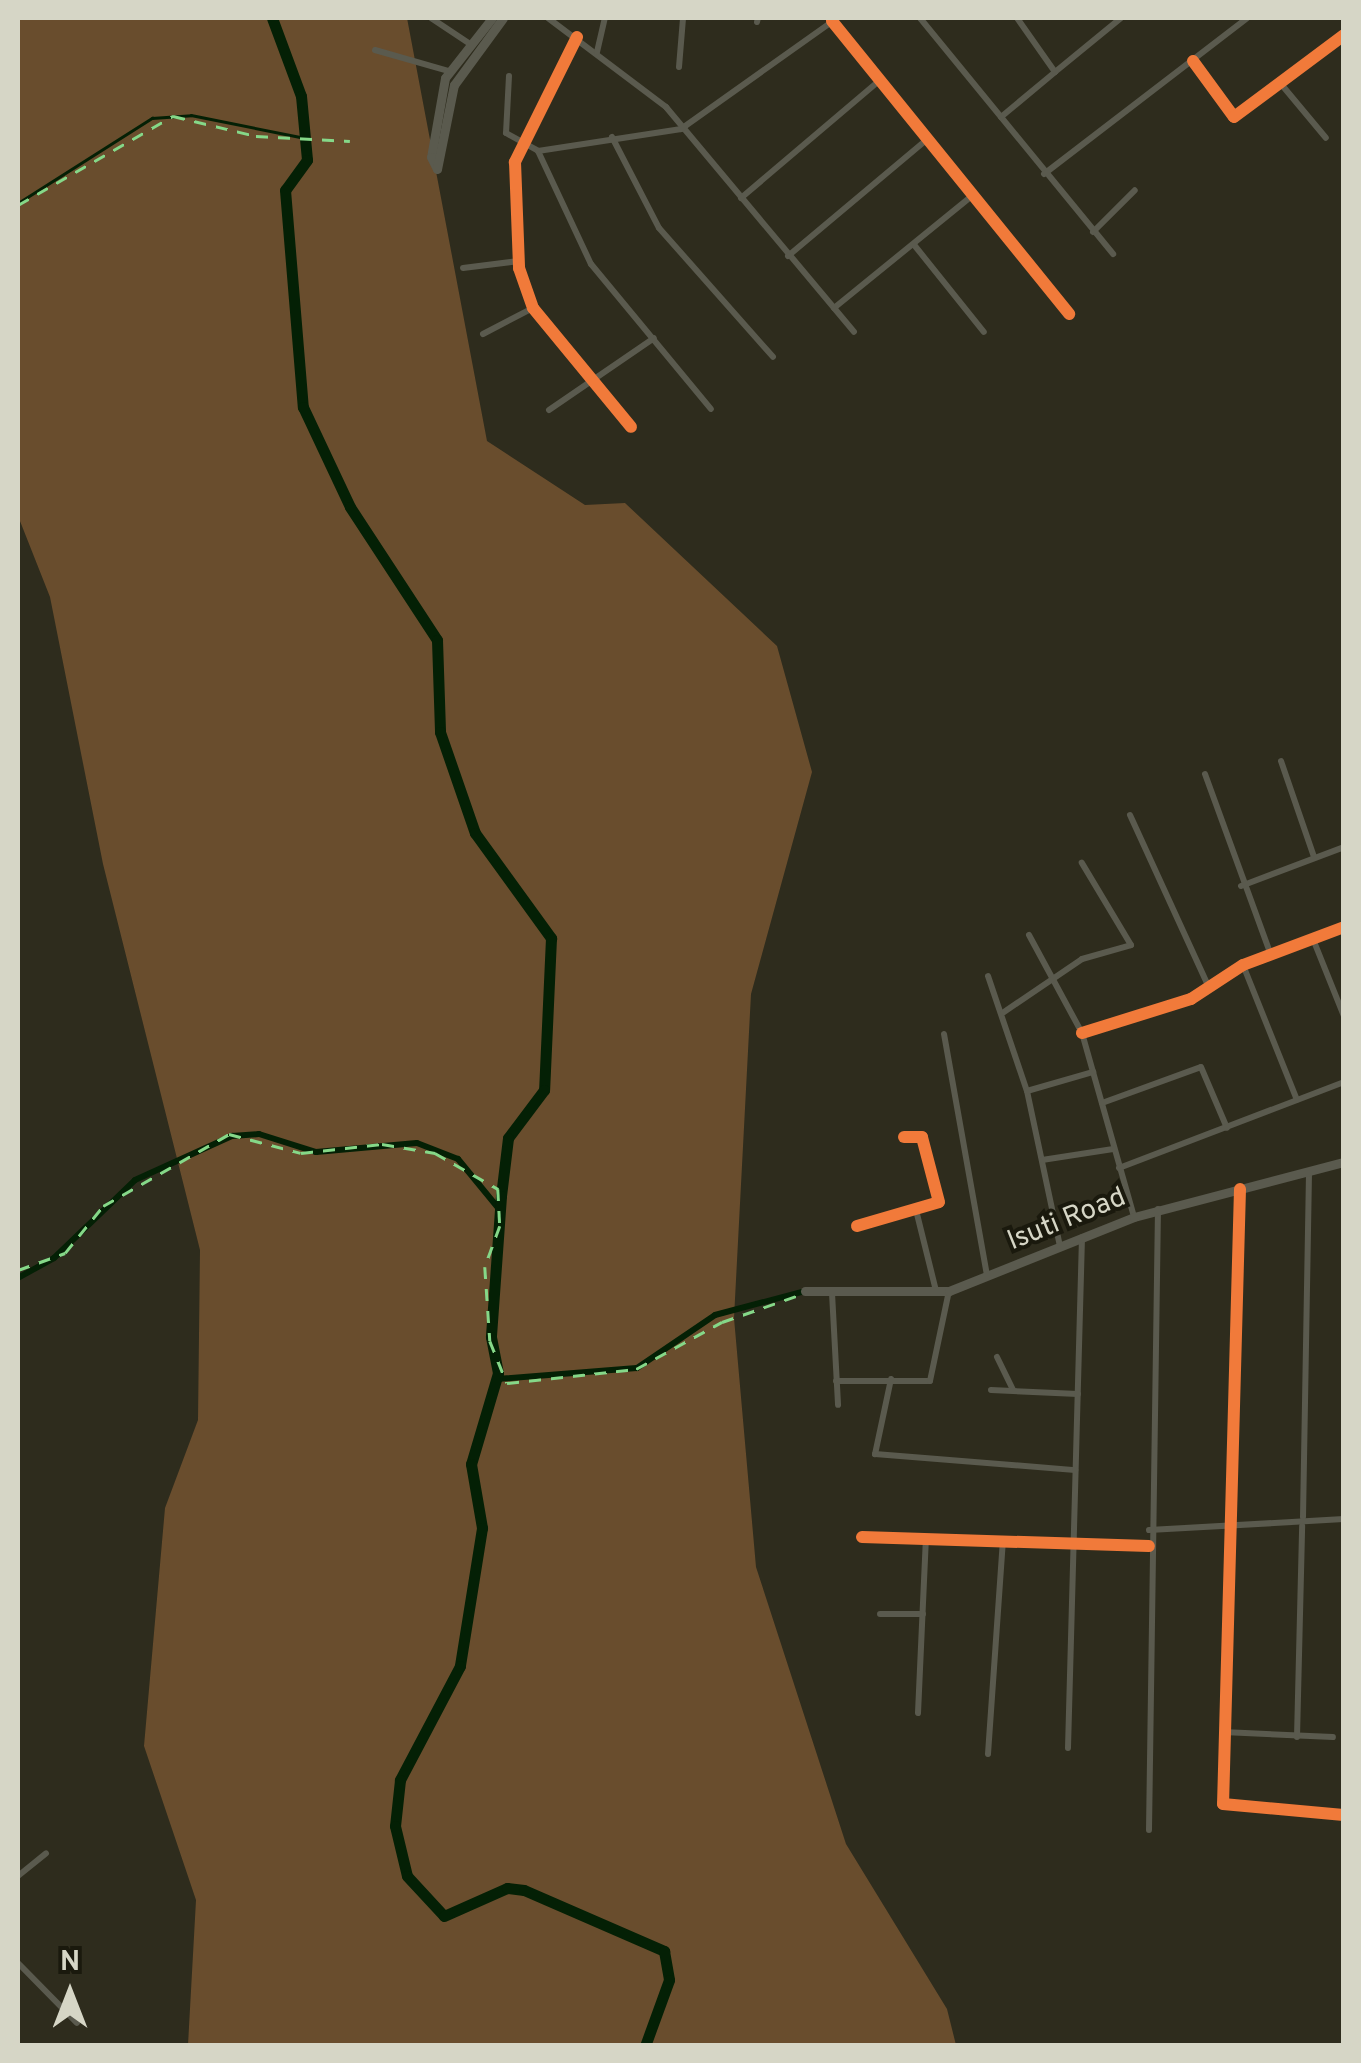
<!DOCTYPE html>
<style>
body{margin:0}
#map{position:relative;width:1361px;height:2063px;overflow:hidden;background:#2e2c1d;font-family:Overpass,sans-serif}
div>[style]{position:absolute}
.green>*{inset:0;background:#694d2d}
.stream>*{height:2.5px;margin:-1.25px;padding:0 1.25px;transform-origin:1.25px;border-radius:1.25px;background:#042005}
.canal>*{height:6px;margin:-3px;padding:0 3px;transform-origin:3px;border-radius:3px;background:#042005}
.river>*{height:11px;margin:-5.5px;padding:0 5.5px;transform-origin:5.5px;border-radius:5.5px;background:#042005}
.ferry>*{height:2.5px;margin-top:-1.25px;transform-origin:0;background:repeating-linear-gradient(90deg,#85d888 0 12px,transparent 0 22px)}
.minor>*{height:6px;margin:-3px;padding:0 3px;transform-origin:3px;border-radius:3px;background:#5a5a4e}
.tertiary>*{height:9px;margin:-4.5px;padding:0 4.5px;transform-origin:4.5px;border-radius:4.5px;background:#5a5a4e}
.cycleway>*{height:12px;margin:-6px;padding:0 6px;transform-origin:6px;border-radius:6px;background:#f17a3a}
span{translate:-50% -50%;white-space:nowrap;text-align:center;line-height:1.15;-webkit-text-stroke:8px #1a190d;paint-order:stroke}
.street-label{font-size:28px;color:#d6d6c6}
.frame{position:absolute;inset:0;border:20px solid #d6d6c6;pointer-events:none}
.north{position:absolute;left:20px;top:1943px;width:100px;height:100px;-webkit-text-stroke:8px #1a190d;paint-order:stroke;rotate:0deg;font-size:28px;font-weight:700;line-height:40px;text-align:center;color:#d6d6c6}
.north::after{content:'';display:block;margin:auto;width:35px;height:45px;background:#d6d6c6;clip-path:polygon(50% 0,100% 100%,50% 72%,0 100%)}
</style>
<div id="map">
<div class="green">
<div style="clip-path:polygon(18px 18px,407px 18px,487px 441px,585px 505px,625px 503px,777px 646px,812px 772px,751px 994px,734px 1318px,756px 1567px,846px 1844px,947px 2009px,956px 2045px,188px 2045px,196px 1900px,144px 1746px,165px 1508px,198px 1420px,200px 1250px,103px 864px,50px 597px,18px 516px)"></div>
</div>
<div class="stream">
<div style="left:18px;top:203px;width:159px;rotate:-32.4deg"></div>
<div style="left:152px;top:118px;width:39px;rotate:-4deg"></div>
<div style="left:191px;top:115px;width:116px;rotate:11.4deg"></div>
</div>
<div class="canal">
<div style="left:18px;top:1278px;width:41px;rotate:-29.1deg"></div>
<div style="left:54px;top:1258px;width:112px;rotate:-43.9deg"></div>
<div style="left:135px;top:1180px;width:107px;rotate:-24.4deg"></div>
<div style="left:232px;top:1136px;width:27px;rotate:-4deg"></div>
<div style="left:259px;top:1134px;width:60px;rotate:17.5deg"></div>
<div style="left:316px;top:1152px;width:101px;rotate:-5.1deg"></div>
<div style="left:417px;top:1143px;width:44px;rotate:21.3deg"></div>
<div style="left:458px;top:1159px;width:65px;rotate:50.6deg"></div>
<div style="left:497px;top:1379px;width:140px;rotate:-4.5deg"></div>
<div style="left:637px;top:1368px;width:94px;rotate:-34.2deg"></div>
<div style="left:715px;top:1315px;width:93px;rotate:-14.9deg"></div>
</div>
<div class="river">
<div style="left:272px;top:18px;width:83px;rotate:69.6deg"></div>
<div style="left:301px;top:96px;width:64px;rotate:84.6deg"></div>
<div style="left:307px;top:160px;width:37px;rotate:126deg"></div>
<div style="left:285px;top:190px;width:218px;rotate:85.3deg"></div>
<div style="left:303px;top:407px;width:110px;rotate:64.8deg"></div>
<div style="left:350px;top:507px;width:159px;rotate:56.8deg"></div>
<div style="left:437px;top:640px;width:92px;rotate:88.1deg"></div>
<div style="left:440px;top:732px;width:107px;rotate:70.9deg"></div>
<div style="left:475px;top:833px;width:130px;rotate:54.1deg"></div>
<div style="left:551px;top:938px;width:152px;rotate:92.6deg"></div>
<div style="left:544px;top:1090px;width:60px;rotate:126.9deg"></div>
<div style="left:508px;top:1138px;width:58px;rotate:96.9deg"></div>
<div style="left:501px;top:1196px;width:141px;rotate:94.1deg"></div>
<div style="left:491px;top:1337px;width:37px;rotate:79deg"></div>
<div style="left:498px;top:1373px;width:95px;rotate:106.5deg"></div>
<div style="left:471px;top:1464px;width:65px;rotate:80.2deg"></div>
<div style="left:482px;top:1528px;width:140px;rotate:99.1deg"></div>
<div style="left:460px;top:1666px;width:129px;rotate:117.8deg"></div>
<div style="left:400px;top:1780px;width:46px;rotate:96.2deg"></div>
<div style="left:395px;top:1826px;width:51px;rotate:76.5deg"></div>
<div style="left:407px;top:1876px;width:54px;rotate:47.2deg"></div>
<div style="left:444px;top:1916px;width:69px;rotate:-24deg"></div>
<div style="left:507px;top:1888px;width:17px;rotate:7deg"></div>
<div style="left:524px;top:1890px;width:153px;rotate:23.5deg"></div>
<div style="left:664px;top:1951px;width:29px;rotate:80deg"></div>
<div style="left:669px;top:1980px;width:70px;rotate:110deg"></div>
</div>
<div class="ferry">
<div style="left:18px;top:205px;width:179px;rotate:-29.9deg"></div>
<div style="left:173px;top:116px;width:85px;rotate:13.5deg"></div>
<div style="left:256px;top:136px;width:94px;rotate:3deg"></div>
<div style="left:18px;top:1270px;width:50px;rotate:-19.9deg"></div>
<div style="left:65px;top:1253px;width:60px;rotate:-51deg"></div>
<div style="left:103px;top:1206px;width:145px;rotate:-29.7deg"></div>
<div style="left:229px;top:1134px;width:74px;rotate:14.8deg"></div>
<div style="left:301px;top:1153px;width:81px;rotate:-6.3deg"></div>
<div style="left:382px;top:1144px;width:54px;rotate:9.6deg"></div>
<div style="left:435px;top:1153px;width:73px;rotate:29.7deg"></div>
<div style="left:498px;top:1189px;width:37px;rotate:87deg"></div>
<div style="left:500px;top:1226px;width:44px;rotate:110.1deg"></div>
<div style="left:485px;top:1267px;width:74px;rotate:86.1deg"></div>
<div style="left:490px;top:1341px;width:45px;rotate:68deg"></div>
<div style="left:507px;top:1383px;width:130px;rotate:-6.2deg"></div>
<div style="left:636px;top:1369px;width:98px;rotate:-28.7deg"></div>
<div style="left:722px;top:1322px;width:85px;rotate:-19.3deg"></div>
</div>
<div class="minor">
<div style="left:431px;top:18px;width:47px;rotate:33.7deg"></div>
<div style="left:548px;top:18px;width:148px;rotate:37deg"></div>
<div style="left:666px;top:107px;width:293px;rotate:50.1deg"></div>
<div style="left:920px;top:18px;width:305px;rotate:50.7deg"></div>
<div style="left:832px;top:21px;width:377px;rotate:51deg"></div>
<div style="left:757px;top:22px;width:4px;rotate:-76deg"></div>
<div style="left:577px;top:37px;width:140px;rotate:116.4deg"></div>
<div style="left:515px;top:162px;width:106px;rotate:87.8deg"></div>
<div style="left:519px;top:268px;width:42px;rotate:70.7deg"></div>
<div style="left:533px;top:308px;width:154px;rotate:50.5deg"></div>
<div style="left:375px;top:50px;width:76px;rotate:16deg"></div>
<div style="left:597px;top:52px;width:35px;rotate:-77deg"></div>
<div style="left:1193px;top:61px;width:69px;rotate:53.8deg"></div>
<div style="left:1234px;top:117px;width:137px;rotate:-36.7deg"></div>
<div style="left:679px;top:67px;width:49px;rotate:-85.3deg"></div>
<div style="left:1055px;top:72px;width:85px;rotate:-39.3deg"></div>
<div style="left:509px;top:76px;width:57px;rotate:93deg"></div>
<div style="left:506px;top:133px;width:37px;rotate:29deg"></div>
<div style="left:538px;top:151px;width:125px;rotate:64.9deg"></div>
<div style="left:591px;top:264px;width:188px;rotate:50.4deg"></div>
<div style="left:1281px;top:84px;width:70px;rotate:50.2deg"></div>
<div style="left:1001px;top:117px;width:70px;rotate:-39.8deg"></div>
<div style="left:1055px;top:72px;width:66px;rotate:-125.1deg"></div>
<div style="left:612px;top:137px;width:102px;rotate:62.7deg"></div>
<div style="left:659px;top:228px;width:172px;rotate:48.5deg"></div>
<div style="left:538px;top:151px;width:145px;rotate:-8.7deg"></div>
<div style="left:681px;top:129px;width:191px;rotate:-35.4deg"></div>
<div style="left:1044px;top:174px;width:256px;rotate:-37.5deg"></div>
<div style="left:741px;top:198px;width:180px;rotate:-40.3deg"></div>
<div style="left:1093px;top:232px;width:59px;rotate:-45deg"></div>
<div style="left:915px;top:246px;width:110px;rotate:51.3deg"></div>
<div style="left:788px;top:256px;width:177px;rotate:-40deg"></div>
<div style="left:463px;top:268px;width:56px;rotate:-7.1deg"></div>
<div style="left:834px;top:308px;width:173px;rotate:-39.1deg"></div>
<div style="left:483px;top:334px;width:56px;rotate:-27.5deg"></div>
<div style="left:549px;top:410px;width:127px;rotate:-34.4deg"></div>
<div style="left:1281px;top:761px;width:102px;rotate:71deg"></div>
<div style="left:1205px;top:774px;width:190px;rotate:70deg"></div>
<div style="left:1130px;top:815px;width:185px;rotate:65.4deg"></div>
<div style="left:1241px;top:886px;width:110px;rotate:-20.7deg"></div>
<div style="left:1029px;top:935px;width:111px;rotate:61.6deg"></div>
<div style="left:1082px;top:1033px;width:191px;rotate:74.2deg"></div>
<div style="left:1313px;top:939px;width:83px;rotate:68.1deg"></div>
<div style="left:1243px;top:965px;width:145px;rotate:68.2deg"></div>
<div style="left:988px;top:976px;width:121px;rotate:71.3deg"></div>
<div style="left:1027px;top:1091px;width:158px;rotate:78deg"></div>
<div style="left:1004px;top:1012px;width:94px;rotate:-34.2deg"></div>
<div style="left:1082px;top:959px;width:51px;rotate:-15.9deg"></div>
<div style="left:1131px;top:945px;width:96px;rotate:-120.9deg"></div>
<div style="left:1082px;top:1033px;width:114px;rotate:-17.3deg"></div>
<div style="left:1191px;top:999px;width:62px;rotate:-33.2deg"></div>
<div style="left:1243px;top:965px;width:108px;rotate:-20.6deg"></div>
<div style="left:944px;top:1034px;width:246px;rotate:79.9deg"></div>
<div style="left:1027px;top:1091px;width:69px;rotate:-16.1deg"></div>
<div style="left:1102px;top:1103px;width:105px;rotate:-20deg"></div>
<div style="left:1201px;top:1067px;width:66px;rotate:66.9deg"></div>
<div style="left:1042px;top:1160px;width:72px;rotate:-8.8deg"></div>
<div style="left:1119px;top:1168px;width:241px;rotate:-20.9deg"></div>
<div style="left:1240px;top:1189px;width:615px;rotate:91.58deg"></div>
<div style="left:1223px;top:1804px;width:121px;rotate:5.2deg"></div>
<div style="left:917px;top:1214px;width:79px;rotate:76.1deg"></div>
<div style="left:857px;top:1226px;width:85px;rotate:-16.3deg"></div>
<div style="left:939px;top:1202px;width:67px;rotate:-104.7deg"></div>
<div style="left:922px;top:1137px;width:18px;rotate:180deg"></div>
<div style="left:832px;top:1293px;width:112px;rotate:86.9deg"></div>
<div style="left:997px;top:1357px;width:37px;rotate:64deg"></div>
<div style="left:891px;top:1379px;width:77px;rotate:102deg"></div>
<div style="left:875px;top:1454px;width:201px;rotate:4.6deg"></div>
<div style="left:836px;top:1381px;width:94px"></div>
<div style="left:930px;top:1381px;width:92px;rotate:-78.1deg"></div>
<div style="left:991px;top:1390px;width:87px;rotate:2.6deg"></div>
<div style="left:1303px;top:1517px;width:345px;rotate:-89deg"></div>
<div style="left:1149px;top:1530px;width:195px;rotate:-3.2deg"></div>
<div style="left:862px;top:1537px;width:287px;rotate:1.8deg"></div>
<div style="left:880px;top:1614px;width:43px"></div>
<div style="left:918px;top:1713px;width:174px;rotate:-87.4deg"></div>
<div style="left:1223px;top:1732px;width:110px;rotate:2.6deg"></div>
<div style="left:1297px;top:1737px;width:211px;rotate:-88.6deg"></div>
<div style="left:1068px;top:1748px;width:511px;rotate:-88.43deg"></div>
<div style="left:988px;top:1754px;width:214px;rotate:-86deg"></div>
<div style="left:1149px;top:1830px;width:621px;rotate:-89.17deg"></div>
<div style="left:18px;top:1876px;width:36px;rotate:-39deg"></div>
<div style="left:18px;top:1963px;width:84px;rotate:45.5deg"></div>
</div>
<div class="tertiary">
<div style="left:492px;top:18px;width:76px;rotate:128.1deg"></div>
<div style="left:445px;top:78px;width:80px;rotate:100deg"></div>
<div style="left:431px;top:157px;width:13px;rotate:63deg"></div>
<div style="left:437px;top:169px;width:86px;rotate:-78.6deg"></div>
<div style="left:454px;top:85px;width:83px;rotate:-53.8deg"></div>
<div style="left:805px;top:1291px;width:144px"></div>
<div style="left:949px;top:1291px;width:199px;rotate:-21.8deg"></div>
<div style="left:1134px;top:1217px;width:217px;rotate:-14.7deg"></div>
</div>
<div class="cycleway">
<div style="left:832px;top:21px;width:377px;rotate:51deg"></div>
<div style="left:577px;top:37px;width:140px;rotate:116.4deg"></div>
<div style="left:515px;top:162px;width:106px;rotate:87.8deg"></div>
<div style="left:519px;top:268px;width:42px;rotate:70.7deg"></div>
<div style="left:533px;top:308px;width:154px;rotate:50.5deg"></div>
<div style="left:1193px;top:61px;width:69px;rotate:53.8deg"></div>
<div style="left:1234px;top:117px;width:137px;rotate:-36.7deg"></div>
<div style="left:1082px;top:1033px;width:114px;rotate:-17.3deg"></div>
<div style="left:1191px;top:999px;width:62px;rotate:-33.2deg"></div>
<div style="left:1243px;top:965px;width:108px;rotate:-20.6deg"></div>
<div style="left:1240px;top:1189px;width:615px;rotate:91.58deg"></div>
<div style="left:1223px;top:1804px;width:121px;rotate:5.2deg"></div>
<div style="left:857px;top:1226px;width:85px;rotate:-16.3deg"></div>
<div style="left:939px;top:1202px;width:67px;rotate:-104.7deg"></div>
<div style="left:922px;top:1137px;width:18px;rotate:180deg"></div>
<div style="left:862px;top:1537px;width:287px;rotate:1.8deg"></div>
</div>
<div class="street-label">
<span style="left:1067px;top:1220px;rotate:-22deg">Isuti Road</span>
</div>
<div class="frame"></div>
<div class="north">N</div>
</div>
